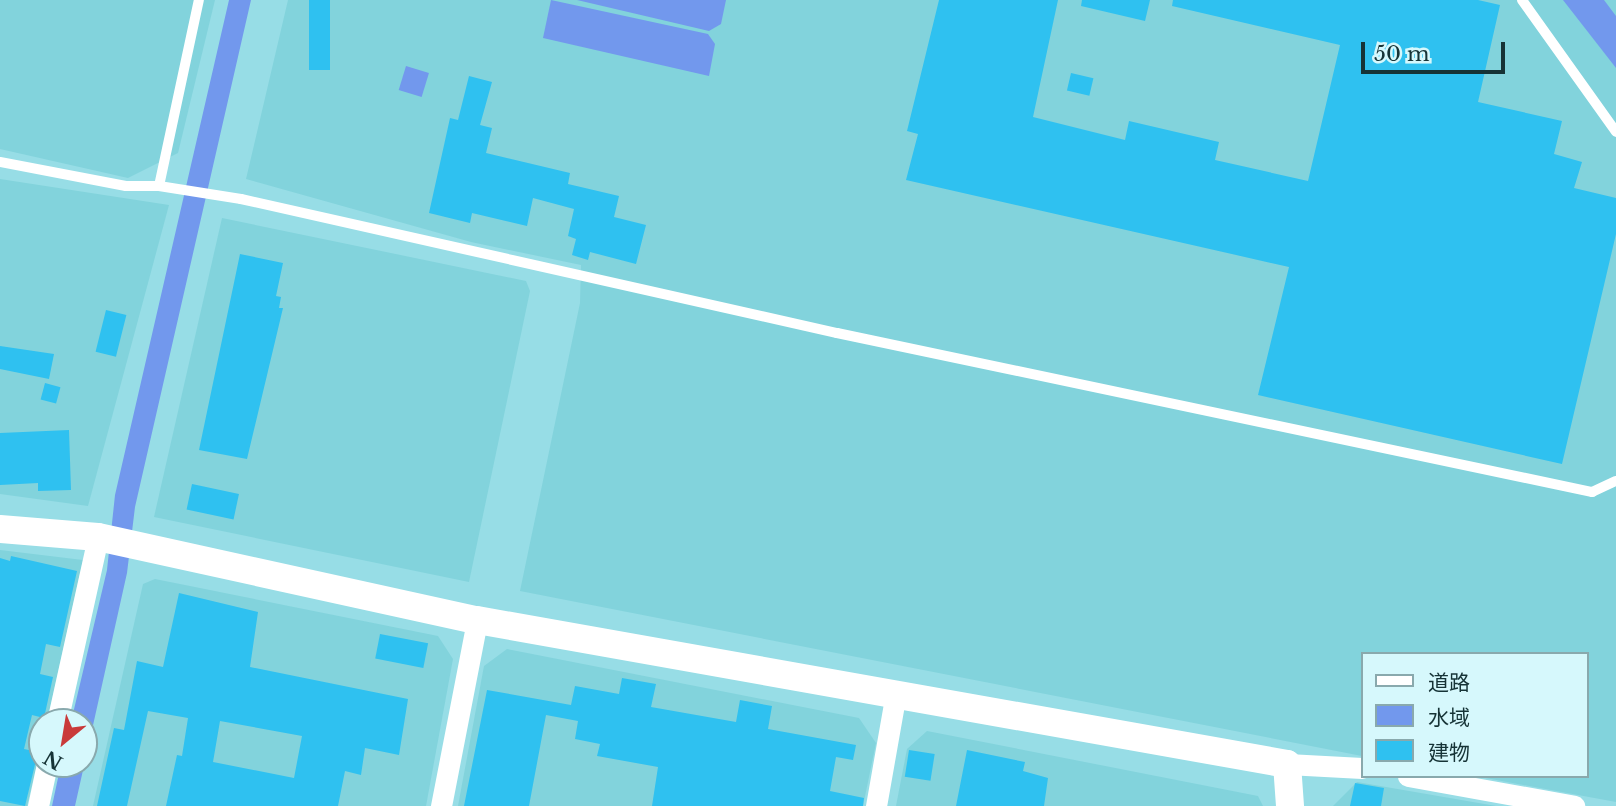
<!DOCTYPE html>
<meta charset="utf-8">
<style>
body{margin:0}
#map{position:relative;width:1616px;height:806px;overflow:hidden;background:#97dde6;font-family:"Libre Baskerville","Noto Sans JP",serif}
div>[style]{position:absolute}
.built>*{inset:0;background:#82d3dc}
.water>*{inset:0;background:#7298ed;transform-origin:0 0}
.building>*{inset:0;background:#2fc1f0;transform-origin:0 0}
.service>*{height:10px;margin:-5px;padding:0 5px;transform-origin:5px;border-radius:5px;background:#fff}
.minor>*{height:21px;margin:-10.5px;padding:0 10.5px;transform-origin:10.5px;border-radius:10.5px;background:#fff}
.tertiary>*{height:28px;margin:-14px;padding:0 14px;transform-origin:14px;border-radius:14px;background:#fff}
span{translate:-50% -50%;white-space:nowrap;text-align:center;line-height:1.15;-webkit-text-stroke:5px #d6f8fc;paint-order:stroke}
.legend{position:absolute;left:1361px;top:652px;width:228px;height:126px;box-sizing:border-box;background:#d6f8fc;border:2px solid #89a9ad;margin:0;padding:9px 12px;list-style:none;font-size:21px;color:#163336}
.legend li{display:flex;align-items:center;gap:14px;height:35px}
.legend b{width:35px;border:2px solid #89a9ad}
.north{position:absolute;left:28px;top:708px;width:70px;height:70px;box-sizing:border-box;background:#d6f8fc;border:2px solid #89a9ad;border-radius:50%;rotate:210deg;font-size:19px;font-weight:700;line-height:28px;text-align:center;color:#163336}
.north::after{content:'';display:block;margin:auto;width:24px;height:32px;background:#c93a3a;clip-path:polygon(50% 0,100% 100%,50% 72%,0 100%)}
.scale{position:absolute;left:1361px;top:42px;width:144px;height:32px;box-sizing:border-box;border:4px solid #163336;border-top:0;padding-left:9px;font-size:21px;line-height:24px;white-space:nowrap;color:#163336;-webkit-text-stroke:5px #d6f8fc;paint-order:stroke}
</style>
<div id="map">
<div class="built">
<div style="clip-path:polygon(0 0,215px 0,178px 153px,128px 178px,0 149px)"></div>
<div style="clip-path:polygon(288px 0,1616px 0,1616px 802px,1475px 776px,1586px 776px,1586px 654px,1362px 654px,1362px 756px,520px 591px,580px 303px,581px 265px,471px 242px,246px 179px)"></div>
<div style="clip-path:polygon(0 179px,169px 205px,88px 506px,0 494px)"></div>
<div style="clip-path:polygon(222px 218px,526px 281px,530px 291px,469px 582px,154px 517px)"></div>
<div style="clip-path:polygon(0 550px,83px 560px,47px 722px,42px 722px,42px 743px,27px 806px,0 806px)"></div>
<div style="clip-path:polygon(155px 579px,438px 636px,453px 659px,426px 806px,93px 806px,143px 584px)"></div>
<div style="clip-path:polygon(507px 649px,859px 718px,876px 743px,863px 806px,458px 806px,484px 666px)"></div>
<div style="clip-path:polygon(927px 731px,1258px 796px,1263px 806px,896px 806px,907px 749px)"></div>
<div style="clip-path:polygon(1357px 782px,1496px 806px,1333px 806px)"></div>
</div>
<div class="water">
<div style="clip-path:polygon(229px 0,251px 0,135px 507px,127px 573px,75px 806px,52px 806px,61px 764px,84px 764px,84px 722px,71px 722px,107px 570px,115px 495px)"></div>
<div style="clip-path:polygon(551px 0,708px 34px,715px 44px,709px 76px,543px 38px)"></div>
<div style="clip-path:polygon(577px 0,726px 0,721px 24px,709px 31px)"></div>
<div style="clip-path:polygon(1563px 0,1604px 0,1616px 16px,1616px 68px)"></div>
<div style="left:406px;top:66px;width:24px;height:25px;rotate:17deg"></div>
</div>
<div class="building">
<div style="left:309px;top:0;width:21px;height:70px"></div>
<div style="clip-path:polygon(939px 0,1058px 0,1033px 117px,1125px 140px,1129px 121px,1219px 142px,1215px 160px,1308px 181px,1340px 45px,1172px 6px,1173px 0,1478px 0,1500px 5px,1478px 102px,1562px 121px,1554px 154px,1582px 162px,1574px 188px,1616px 198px,1616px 234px,1562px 464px,1258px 395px,1289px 267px,906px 180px,918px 134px,907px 131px)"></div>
<div style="clip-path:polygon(1082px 0,1150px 0,1145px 21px,1081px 6px)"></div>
<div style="left:1071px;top:73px;width:23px;height:18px;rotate:13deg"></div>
<div style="clip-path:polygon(469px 76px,492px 82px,480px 125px,492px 128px,486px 153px,570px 173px,568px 184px,619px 196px,614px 217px,646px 225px,636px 264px,590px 252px,588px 260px,572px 255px,576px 239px,568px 236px,574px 209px,533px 198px,527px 226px,472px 213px,470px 223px,429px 213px,450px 118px,458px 120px)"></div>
<div style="clip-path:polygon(240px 254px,283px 263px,276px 296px,281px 297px,279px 308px,283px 308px,247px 459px,199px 450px)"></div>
<div style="left:106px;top:310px;width:21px;height:43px;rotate:14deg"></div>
<div style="clip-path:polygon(0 346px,54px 354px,49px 379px,0 369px)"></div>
<div style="left:45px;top:383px;width:16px;height:17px;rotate:15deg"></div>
<div style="clip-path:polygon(69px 430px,71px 490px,38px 491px,38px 483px,0 485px,0 433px)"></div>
<div style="left:192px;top:484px;width:48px;height:26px;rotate:12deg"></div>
<div style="clip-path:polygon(11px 556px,77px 571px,60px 647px,46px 644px,40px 674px,53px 677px,44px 718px,32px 715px,24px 749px,38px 752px,25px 806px,0 801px,0 558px,10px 561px)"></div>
<div style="clip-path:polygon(evenodd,179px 593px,258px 612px,250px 667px,408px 699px,399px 755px,365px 748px,361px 775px,345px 771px,338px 806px,166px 806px,177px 755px,182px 756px,188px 718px,148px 711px,127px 806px,97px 806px,114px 728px,124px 730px,137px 661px,163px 667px,179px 593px,220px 721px,302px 736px,294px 778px,213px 762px,220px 721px)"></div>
<div style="left:380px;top:634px;width:49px;height:25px;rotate:11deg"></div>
<div style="clip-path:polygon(622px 678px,656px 684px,651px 707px,736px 722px,740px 700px,772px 706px,768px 729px,856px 745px,853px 760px,836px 757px,830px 791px,864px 798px,863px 806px,652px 806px,658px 767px,597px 756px,600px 744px,575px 739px,578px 721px,546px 715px,529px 806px,464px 806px,487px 690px,571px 705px,575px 686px,619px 694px)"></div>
<div style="left:909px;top:750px;width:26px;height:27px;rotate:9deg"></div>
<div style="clip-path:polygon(967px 750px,1025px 762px,1023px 771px,1048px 778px,1044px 806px,956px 806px)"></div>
<div style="clip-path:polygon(1355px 783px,1384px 788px,1381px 806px,1350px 806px)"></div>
</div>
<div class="service">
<div style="left:1522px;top:0;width:162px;rotate:54.5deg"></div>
<div style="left:0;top:162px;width:128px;rotate:10.8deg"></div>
<div style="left:126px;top:186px;width:33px"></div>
<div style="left:159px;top:186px;width:83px;rotate:9deg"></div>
<div style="left:241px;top:199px;width:611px;rotate:12.67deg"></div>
<div style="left:837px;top:333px;width:772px;rotate:11.89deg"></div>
<div style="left:1592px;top:492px;width:26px;rotate:-25deg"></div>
<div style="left:159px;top:186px;width:190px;rotate:-77.9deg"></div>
</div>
<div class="minor">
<div style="left:57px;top:722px;width:189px;rotate:-77.5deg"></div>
<div style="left:1287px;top:764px;width:75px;rotate:3.1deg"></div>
<div style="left:1408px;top:776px;width:169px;rotate:10.2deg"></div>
<div style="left:38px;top:806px;width:43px;rotate:-77.9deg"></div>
<div style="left:441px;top:806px;width:189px;rotate:-79deg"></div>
<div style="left:876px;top:806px;width:110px;rotate:-80deg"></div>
</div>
<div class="tertiary">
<div style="left:0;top:529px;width:98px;rotate:4.7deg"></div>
<div style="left:98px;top:537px;width:388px;rotate:12.4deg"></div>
<div style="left:477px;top:620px;width:823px;rotate:10.08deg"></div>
<div style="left:1287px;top:764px;width:42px;rotate:85.9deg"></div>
</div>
<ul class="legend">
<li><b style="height:9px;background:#fff"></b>道路</li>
<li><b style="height:19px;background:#7298ed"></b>水域</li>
<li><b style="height:19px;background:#2fc1f0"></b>建物</li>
</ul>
<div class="north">N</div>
<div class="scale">50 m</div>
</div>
